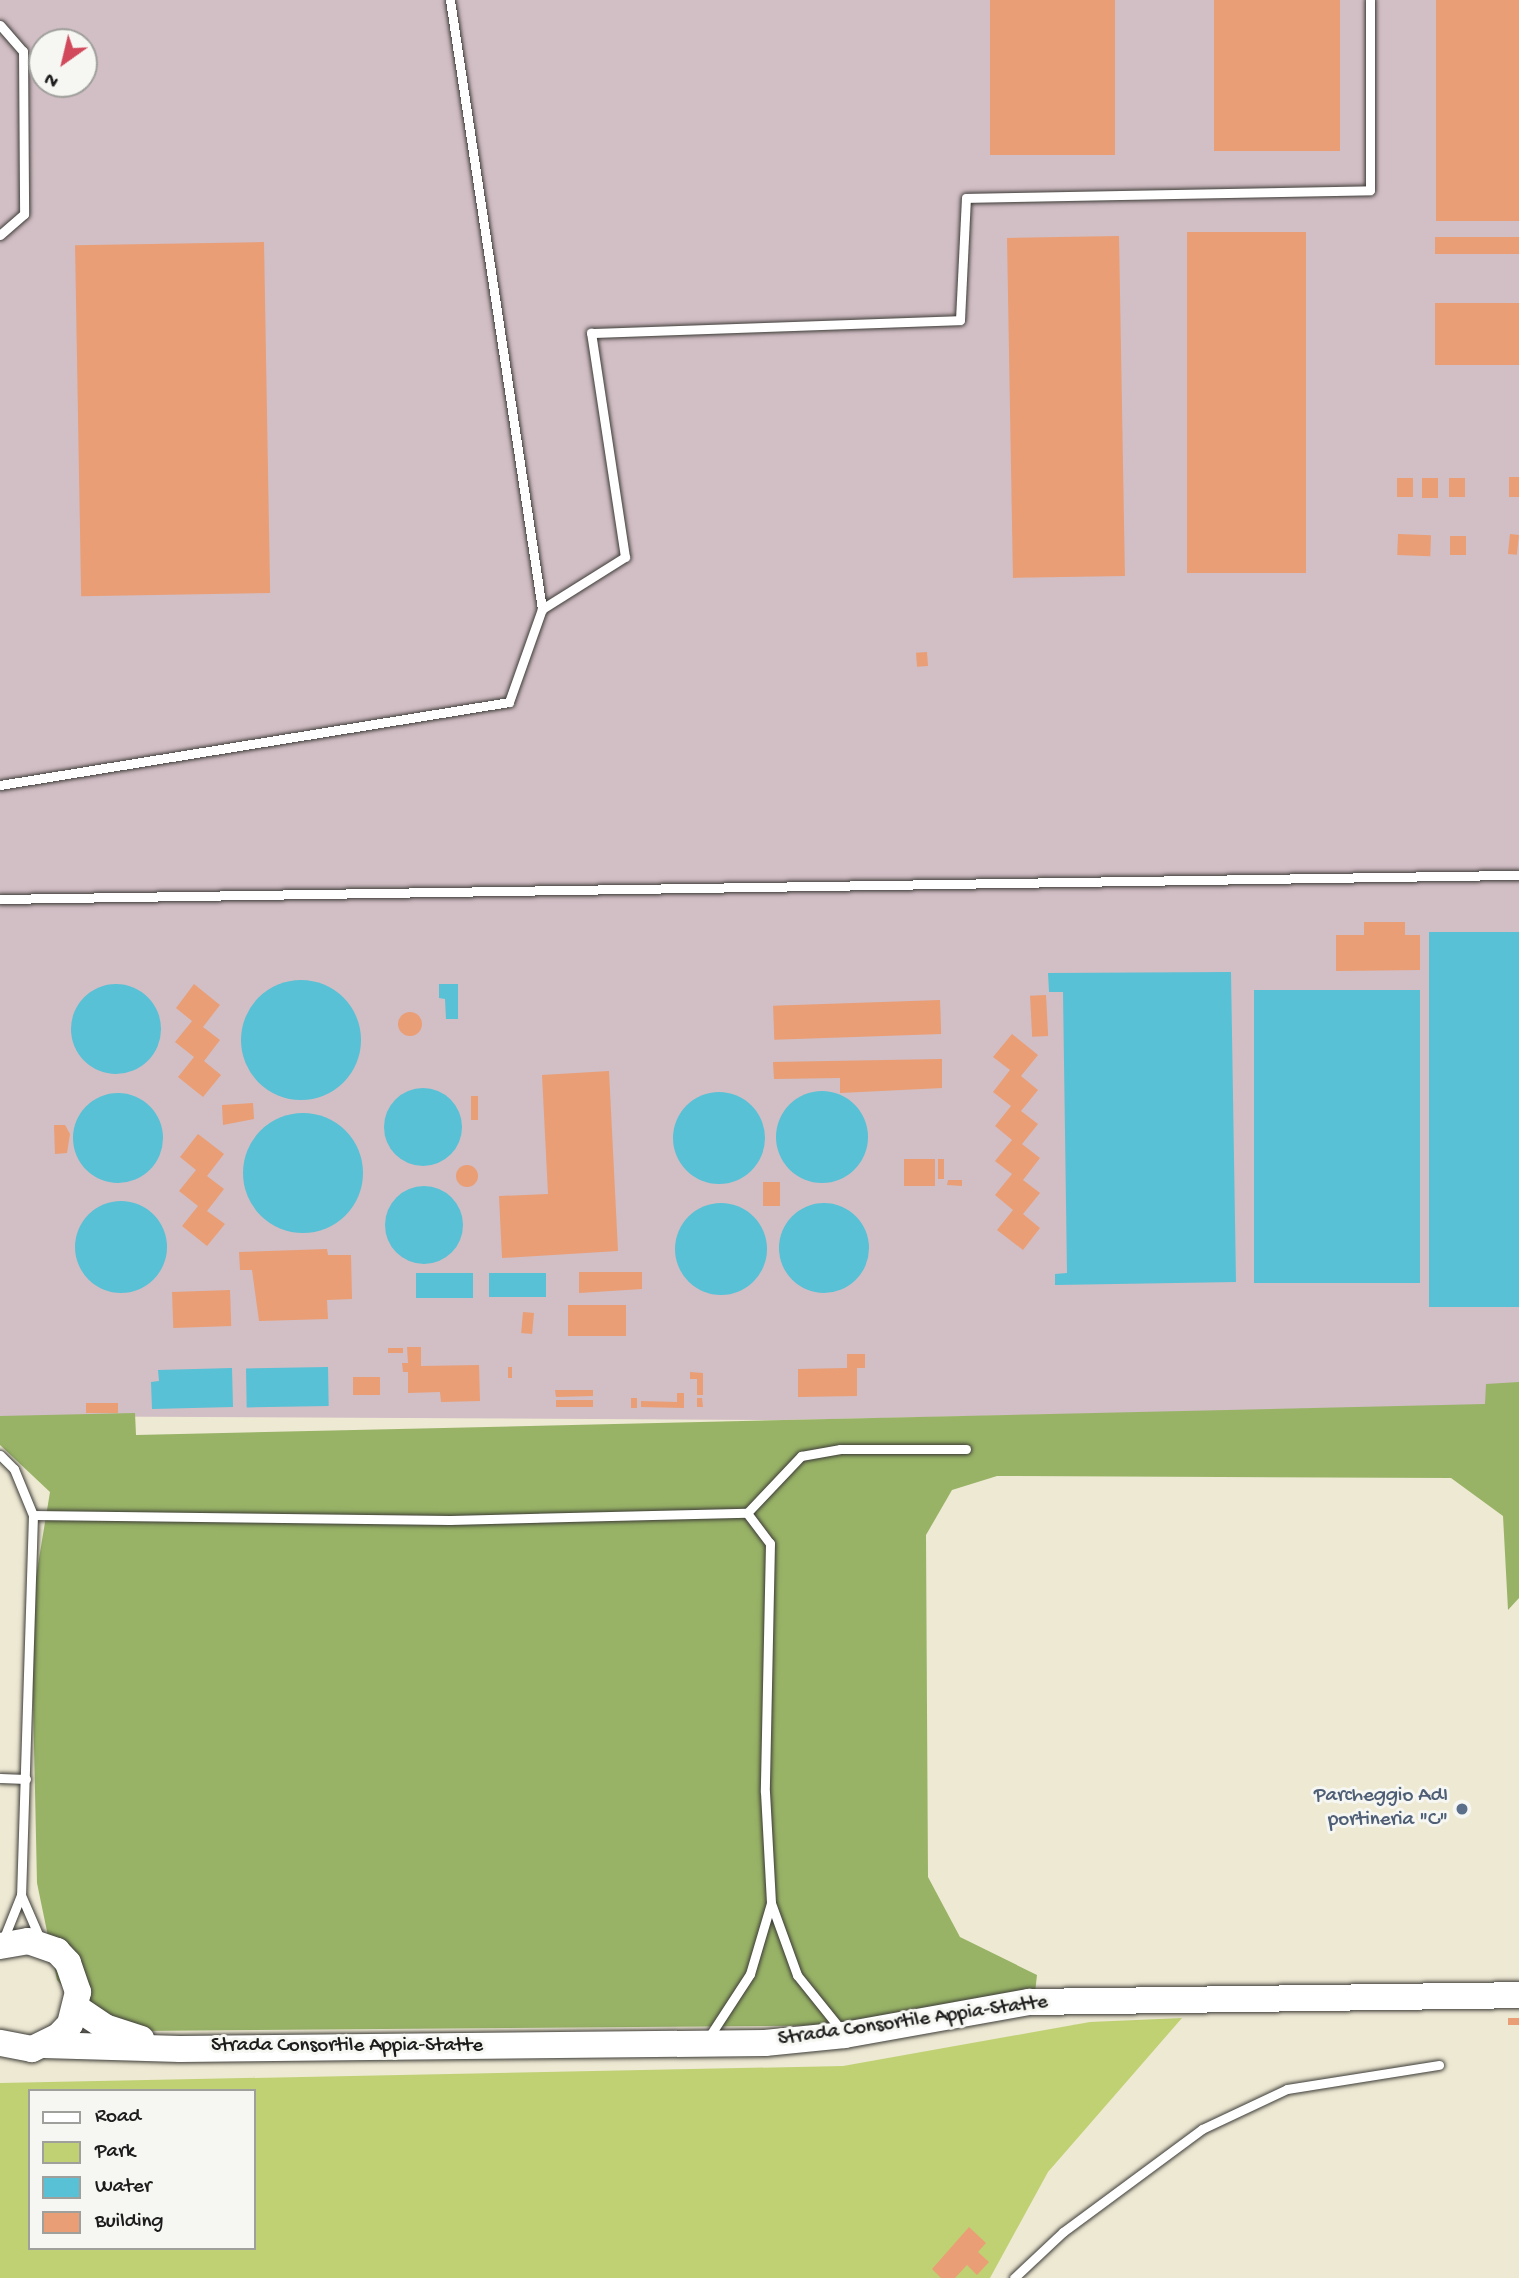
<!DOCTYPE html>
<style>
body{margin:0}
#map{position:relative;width:1519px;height:2278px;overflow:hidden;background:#eee9d3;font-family:"Gochi Hand",sans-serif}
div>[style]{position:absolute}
.industrial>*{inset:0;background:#d2bec5}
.green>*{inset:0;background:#c0d174}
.forest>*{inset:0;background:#98b366}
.water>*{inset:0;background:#58c1d5;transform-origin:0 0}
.round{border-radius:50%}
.building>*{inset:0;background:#e99e75;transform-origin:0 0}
.roads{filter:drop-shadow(0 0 2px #3c3b37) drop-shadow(0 0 2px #3c3b37)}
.lane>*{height:9px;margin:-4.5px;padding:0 4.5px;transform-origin:4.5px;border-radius:4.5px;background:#fff}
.secondary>*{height:26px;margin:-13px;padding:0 13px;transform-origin:13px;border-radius:13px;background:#fff}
.dots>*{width:19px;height:19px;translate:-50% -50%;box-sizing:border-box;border:4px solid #f6f6f2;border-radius:50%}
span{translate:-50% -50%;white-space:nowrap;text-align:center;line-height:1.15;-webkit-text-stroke:6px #f6f6f2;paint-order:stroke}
.service-label{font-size:21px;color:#4e5e75}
.right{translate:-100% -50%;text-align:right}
.street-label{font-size:21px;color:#1c1c1c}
.legend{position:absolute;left:28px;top:2089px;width:228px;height:161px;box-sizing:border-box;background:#f6f6f2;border:2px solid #9f9f9c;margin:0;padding:9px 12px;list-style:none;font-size:21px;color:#1c1c1c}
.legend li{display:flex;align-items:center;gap:14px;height:35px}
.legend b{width:35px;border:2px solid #9f9f9c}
.north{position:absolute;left:28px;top:28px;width:70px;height:70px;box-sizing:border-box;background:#f6f6f2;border:2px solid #9f9f9c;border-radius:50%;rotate:214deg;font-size:19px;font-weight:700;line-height:28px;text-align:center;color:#1c1c1c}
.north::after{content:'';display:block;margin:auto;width:24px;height:32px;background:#d1495b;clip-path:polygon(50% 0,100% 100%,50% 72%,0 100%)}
</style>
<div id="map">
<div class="industrial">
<div style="clip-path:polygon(evenodd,0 0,1519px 0,1519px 1405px,782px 1420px,0 1416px,0 0,42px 42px,84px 42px,84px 84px,42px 84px,42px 42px)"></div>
</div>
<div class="green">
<div style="clip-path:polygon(evenodd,1182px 2018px,1048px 2172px,990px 2278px,0 2278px,0 2083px,843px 2066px,1090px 2022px,1182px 2018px,30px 2091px,254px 2091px,254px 2248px,30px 2248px,30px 2091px)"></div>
</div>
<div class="forest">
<div style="clip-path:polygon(1519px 1382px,1519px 1598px,1508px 1610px,1503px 1516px,1451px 1478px,997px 1476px,952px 1490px,926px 1535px,928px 1877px,960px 1937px,1037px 1975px,1035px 1993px,894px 2025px,133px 2031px,84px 2012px,57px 1980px,37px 1883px,31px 1607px,50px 1492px,0 1445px,0 1416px,135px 1413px,136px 1435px,1485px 1404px,1486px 1384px)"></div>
</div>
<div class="water">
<div style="left:1429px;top:932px;width:90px;height:375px"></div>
<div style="clip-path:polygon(1231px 972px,1236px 1282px,1055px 1285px,1055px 1274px,1067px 1273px,1063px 992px,1049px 992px,1048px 973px)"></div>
<div class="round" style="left:241px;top:980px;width:120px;height:120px"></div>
<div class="round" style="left:71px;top:984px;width:90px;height:90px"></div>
<div style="clip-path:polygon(439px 984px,458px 984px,458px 1019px,446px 1019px,445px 999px,439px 998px)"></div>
<div style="left:1254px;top:990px;width:166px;height:293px"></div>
<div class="round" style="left:384px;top:1088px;width:78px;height:78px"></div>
<div class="round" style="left:776px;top:1091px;width:92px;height:92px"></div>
<div class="round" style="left:673px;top:1092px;width:92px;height:92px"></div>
<div class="round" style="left:73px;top:1093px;width:90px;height:90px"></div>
<div class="round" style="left:243px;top:1113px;width:120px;height:120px"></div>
<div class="round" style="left:385px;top:1186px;width:78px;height:78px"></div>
<div class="round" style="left:75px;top:1201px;width:92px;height:92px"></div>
<div class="round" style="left:779px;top:1203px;width:90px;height:90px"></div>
<div class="round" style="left:675px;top:1203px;width:92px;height:92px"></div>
<div style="left:416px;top:1273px;width:57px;height:25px"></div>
<div style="left:489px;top:1273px;width:57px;height:24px"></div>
<div style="left:328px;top:1367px;width:39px;height:82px;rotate:89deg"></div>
<div style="clip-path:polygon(232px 1368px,233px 1407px,152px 1409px,151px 1382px,159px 1381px,158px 1370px)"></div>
</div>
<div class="building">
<div style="left:990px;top:0;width:125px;height:155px"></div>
<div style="left:1214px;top:0;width:126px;height:151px"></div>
<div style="left:1436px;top:0;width:83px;height:221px"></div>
<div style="left:1306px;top:232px;width:341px;height:119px;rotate:90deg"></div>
<div style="left:1119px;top:236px;width:340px;height:112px;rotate:89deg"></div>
<div style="left:1435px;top:237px;width:84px;height:17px"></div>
<div style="left:264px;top:242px;width:351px;height:189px;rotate:89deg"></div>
<div style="left:1519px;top:303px;width:62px;height:84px;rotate:90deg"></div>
<div style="left:1519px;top:477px;width:20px;height:10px;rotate:90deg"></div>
<div style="left:1413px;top:478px;width:19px;height:16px;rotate:90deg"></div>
<div style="left:1422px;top:478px;width:16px;height:20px"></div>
<div style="left:1449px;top:478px;width:16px;height:19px"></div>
<div style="left:1398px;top:534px;width:33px;height:21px;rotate:2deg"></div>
<div style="left:1510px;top:534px;width:9px;height:20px;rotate:6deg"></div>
<div style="left:1466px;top:536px;width:19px;height:16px;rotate:90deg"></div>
<div style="left:927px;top:652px;width:14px;height:11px;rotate:86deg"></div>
<div style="clip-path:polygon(1364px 922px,1405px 922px,1405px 935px,1420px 935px,1420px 970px,1336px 971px,1336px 935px,1364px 935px)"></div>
<div style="clip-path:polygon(194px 984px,220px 1005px,203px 1027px,220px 1040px,204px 1061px,221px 1075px,203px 1097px,178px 1077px,194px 1057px,175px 1042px,192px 1021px,176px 1008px)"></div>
<div style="left:1046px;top:995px;width:41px;height:16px;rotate:87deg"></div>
<div style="left:940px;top:1000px;width:34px;height:167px;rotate:88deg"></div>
<div class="round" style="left:398px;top:1012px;width:24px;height:24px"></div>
<div style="clip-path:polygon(1012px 1034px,1038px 1055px,1021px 1076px,1038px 1090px,1021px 1111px,1038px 1124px,1022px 1144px,1040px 1158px,1023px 1180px,1040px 1193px,1023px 1214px,1040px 1228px,1023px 1250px,997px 1230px,1013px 1210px,995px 1195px,1012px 1174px,995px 1161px,1012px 1140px,995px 1126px,1011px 1106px,993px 1092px,1010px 1070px,993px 1057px)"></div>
<div style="clip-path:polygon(942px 1059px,942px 1088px,840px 1093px,840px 1078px,774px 1079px,773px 1062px)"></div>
<div style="clip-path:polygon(609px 1071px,618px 1251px,502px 1258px,499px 1196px,548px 1194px,542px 1075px)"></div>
<div style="left:471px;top:1096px;width:7px;height:24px"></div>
<div style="clip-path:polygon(253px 1103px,254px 1119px,223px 1125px,222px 1105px)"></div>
<div style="clip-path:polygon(54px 1125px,65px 1125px,70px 1134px,67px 1153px,55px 1154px)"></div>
<div style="clip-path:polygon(198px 1134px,224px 1154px,207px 1176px,224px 1189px,207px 1211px,225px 1224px,207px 1246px,182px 1226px,198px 1206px,179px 1191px,196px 1170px,180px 1157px)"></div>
<div style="left:904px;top:1159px;width:31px;height:27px"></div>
<div style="left:938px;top:1159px;width:6px;height:20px"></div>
<div class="round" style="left:456px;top:1165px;width:22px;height:22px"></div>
<div style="clip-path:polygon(948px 1180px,962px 1180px,962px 1186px,947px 1185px)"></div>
<div style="left:763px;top:1182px;width:17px;height:24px"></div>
<div style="clip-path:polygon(327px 1249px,328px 1255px,351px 1255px,352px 1299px,327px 1300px,328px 1319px,259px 1321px,252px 1270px,240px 1270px,239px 1252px)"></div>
<div style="clip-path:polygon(579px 1272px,642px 1272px,642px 1289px,579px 1293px)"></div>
<div style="left:230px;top:1290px;width:36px;height:58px;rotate:88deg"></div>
<div style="left:568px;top:1305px;width:58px;height:31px"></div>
<div style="left:523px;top:1312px;width:11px;height:21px;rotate:5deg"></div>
<div style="clip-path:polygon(407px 1347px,421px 1347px,421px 1366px,479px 1365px,480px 1401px,441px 1402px,440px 1392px,408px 1393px,408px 1372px,403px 1372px,402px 1363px,408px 1363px)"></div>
<div style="left:388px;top:1348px;width:15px;height:5px"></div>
<div style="clip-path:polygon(847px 1354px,865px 1354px,865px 1368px,857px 1368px,857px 1396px,798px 1397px,798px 1369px,847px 1368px)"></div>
<div style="left:508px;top:1367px;width:4px;height:11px"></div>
<div style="clip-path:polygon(690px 1372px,703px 1373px,703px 1395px,697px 1395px,697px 1379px,690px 1379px)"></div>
<div style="left:353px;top:1377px;width:27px;height:18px"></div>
<div style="clip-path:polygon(555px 1390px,593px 1390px,593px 1396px,556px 1397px)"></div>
<div style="clip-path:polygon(677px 1393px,684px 1393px,684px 1408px,641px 1407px,641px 1401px,677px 1402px)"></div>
<div style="left:631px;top:1398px;width:6px;height:10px"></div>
<div style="clip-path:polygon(697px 1398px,702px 1398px,703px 1407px,697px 1407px)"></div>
<div style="left:593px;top:1400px;width:7px;height:37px;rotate:90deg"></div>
<div style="left:118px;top:1403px;width:10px;height:32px;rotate:90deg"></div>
<div style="left:1508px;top:2018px;width:11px;height:7px"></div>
<div style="clip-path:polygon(969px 2227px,986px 2243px,978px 2252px,989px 2262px,977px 2275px,967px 2265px,955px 2278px,941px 2278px,932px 2269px)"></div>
</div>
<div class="roads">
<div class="lane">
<div style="left:450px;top:0;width:616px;rotate:81.41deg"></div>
<div style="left:542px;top:609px;width:98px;rotate:-32.1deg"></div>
<div style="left:625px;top:557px;width:227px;rotate:-98.6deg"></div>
<div style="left:591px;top:333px;width:369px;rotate:-2deg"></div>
<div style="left:960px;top:320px;width:122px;rotate:-87.2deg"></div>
<div style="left:966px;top:198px;width:404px;rotate:-1.1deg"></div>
<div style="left:1370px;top:190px;width:190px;rotate:-90deg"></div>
<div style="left:0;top:25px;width:35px;rotate:49deg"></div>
<div style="left:23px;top:51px;width:163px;rotate:89.6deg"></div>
<div style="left:24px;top:214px;width:32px;rotate:139deg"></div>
<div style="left:0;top:785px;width:516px;rotate:-9.26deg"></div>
<div style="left:509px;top:702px;width:99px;rotate:-70.5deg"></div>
<div style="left:0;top:899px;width:1519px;rotate:-0.91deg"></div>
<div style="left:0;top:1455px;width:20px;rotate:45deg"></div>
<div style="left:14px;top:1469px;width:50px;rotate:67.6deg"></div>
<div style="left:33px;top:1515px;width:380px;rotate:91.8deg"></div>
<div style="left:21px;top:1895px;width:48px;rotate:111.8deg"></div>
<div style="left:747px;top:1513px;width:79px;rotate:-46.5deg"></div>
<div style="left:801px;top:1456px;width:40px;rotate:-10deg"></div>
<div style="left:840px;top:1449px;width:126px"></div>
<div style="left:33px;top:1515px;width:417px;rotate:0.7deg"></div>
<div style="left:450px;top:1520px;width:297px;rotate:-1.4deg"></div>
<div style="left:747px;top:1513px;width:38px;rotate:53deg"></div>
<div style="left:770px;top:1543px;width:249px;rotate:91.2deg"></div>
<div style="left:765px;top:1792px;width:111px;rotate:86.9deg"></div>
<div style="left:771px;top:1903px;width:74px;rotate:106.5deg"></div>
<div style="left:750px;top:1974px;width:79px;rotate:123.1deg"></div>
<div style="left:0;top:1778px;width:26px;rotate:2deg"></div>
<div style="left:21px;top:1895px;width:48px;rotate:66.6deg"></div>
<div style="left:771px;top:1903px;width:77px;rotate:70.1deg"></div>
<div style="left:797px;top:1975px;width:72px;rotate:51.2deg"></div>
<div style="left:1014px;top:2278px;width:67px;rotate:-43.2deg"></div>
<div style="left:1063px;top:2232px;width:173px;rotate:-36.5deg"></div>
<div style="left:1202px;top:2129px;width:94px;rotate:-25.2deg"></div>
<div style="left:1287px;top:2089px;width:154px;rotate:-9deg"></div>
</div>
<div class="secondary">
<div style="left:0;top:1946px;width:28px;rotate:-10deg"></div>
<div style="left:28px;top:1941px;width:31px;rotate:19deg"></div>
<div style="left:57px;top:1951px;width:16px;rotate:47deg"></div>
<div style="left:68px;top:1963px;width:31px;rotate:71deg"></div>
<div style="left:78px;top:1992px;width:33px;rotate:104deg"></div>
<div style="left:70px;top:2024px;width:16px;rotate:133deg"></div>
<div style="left:59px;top:2036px;width:30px;rotate:154deg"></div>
<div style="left:32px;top:2049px;width:33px;rotate:-169deg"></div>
<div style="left:77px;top:2008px;width:34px;rotate:34deg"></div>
<div style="left:105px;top:2027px;width:38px;rotate:18deg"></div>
<div style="left:44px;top:2045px;width:136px;rotate:1.7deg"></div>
<div style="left:180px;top:2049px;width:585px;rotate:-0.59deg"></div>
<div style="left:765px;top:2043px;width:80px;rotate:-5.7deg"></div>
<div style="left:845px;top:2035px;width:187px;rotate:-10.2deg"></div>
<div style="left:1029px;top:2002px;width:490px;rotate:-0.8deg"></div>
</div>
</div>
<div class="dots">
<div style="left:1462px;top:1809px;background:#5c6f8a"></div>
</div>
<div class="service-label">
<span class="right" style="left:1448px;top:1809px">Parcheggio AdI<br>portineria "C"</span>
</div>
<div class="street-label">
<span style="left:913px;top:2022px;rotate:-8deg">Strada Consortile Appia-Statte</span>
<span style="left:347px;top:2047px">Strada Consortile Appia-Statte</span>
</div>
<ul class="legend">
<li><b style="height:9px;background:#fff"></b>Road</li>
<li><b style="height:19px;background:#c0d174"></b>Park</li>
<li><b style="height:19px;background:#58c1d5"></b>Water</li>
<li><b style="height:19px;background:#e99e75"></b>Building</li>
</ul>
<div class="north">N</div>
</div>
